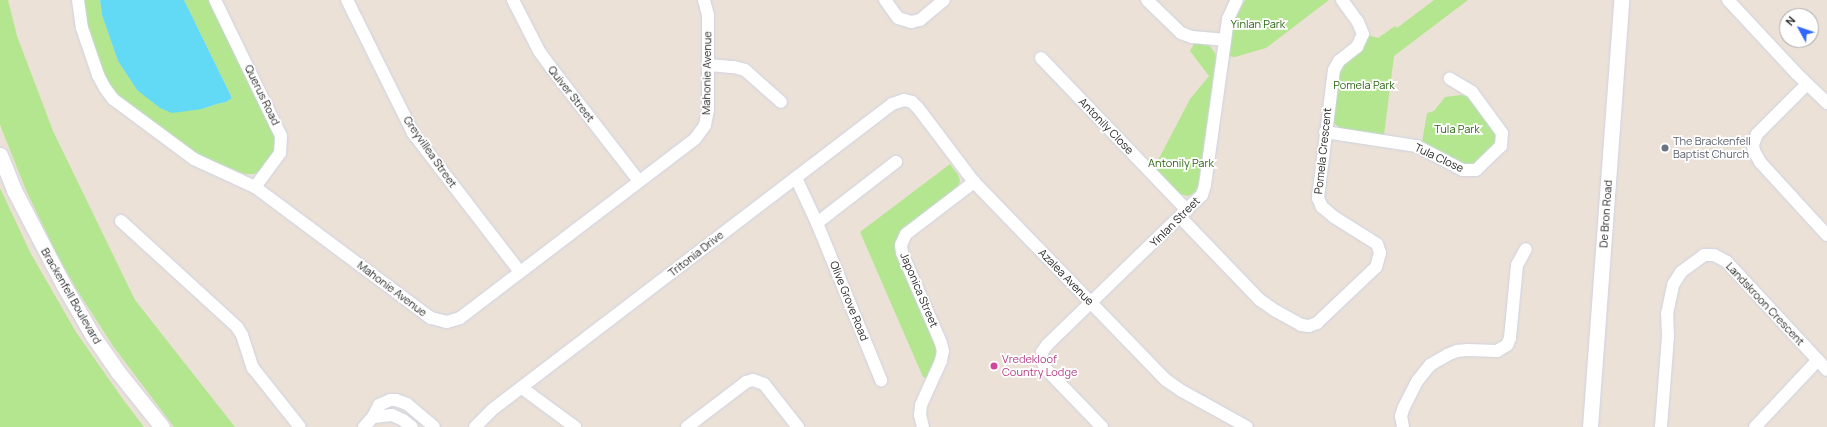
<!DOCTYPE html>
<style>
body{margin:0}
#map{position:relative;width:1827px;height:427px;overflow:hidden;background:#ebe1d7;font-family:Manrope,sans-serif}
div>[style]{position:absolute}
.green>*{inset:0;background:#b4e68f}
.water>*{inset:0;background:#62daf6}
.roads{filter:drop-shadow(0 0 1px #cdd2e2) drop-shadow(0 0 1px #cdd2e2)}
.minor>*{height:12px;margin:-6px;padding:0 6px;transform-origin:6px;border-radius:6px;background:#fff}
.tertiary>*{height:15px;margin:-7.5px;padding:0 7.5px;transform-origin:7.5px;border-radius:7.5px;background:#fff}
.dots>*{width:11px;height:11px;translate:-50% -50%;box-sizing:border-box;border:2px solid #fff;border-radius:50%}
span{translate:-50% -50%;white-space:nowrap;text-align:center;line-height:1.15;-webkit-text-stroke:3.5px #fff;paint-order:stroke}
.park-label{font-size:11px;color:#2c6714}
.street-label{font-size:11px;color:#272727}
.worship-label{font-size:11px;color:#5b616d}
.left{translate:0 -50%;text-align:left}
.hotel-label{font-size:11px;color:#b23c85}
.north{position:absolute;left:1779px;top:8px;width:40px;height:40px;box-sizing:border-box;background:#fff;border:1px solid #a9a9a9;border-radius:50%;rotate:310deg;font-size:11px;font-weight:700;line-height:16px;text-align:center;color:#272727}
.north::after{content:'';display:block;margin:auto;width:14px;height:18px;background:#3167ff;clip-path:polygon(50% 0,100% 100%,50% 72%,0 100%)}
</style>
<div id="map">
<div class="green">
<div style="clip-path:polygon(0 0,8px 0,17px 36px,53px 131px,135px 300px,235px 427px,174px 427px,113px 346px,77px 290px,57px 255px,26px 190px,0 125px)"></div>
<div style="clip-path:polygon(82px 0,100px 0,102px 15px,118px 61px,137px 90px,202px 109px,217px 104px,226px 102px,232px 98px,184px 0,209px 0,276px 138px,276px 149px,262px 169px,254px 174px,245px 174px,201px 157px,121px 99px,108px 83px,88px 27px)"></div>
<div style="clip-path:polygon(1245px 0,1329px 0,1266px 48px,1235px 57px,1228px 56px,1233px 23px)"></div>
<div style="clip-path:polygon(1434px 0,1468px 0,1394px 56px,1384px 135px,1342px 129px,1336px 125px,1333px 122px,1339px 72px,1344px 64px,1362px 50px,1368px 35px,1378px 38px,1395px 26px,1397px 28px)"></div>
<div style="clip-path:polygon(1195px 42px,1210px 46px,1215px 53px,1216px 57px,1198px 187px,1194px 193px,1188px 196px,1180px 194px,1154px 168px,1190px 99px,1209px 76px,1190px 51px)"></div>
<div style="clip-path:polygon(1461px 95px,1467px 96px,1496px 132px,1496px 144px,1477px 164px,1465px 165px,1422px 142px,1427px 113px,1434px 111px,1445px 97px)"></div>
<div style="clip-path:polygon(950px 164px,958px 175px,960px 181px,958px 187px,902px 231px,896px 242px,935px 341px,937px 352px,927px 378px,923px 377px,860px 232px)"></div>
<div style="clip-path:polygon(0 188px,31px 254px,76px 332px,122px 398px,144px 427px,0 427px)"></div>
</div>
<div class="water">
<div style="clip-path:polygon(100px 0,184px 0,232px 98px,226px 102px,217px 104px,202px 109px,172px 113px,160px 108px,137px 90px,118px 61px,102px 15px)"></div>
</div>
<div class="roads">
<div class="minor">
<div style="left:78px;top:0;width:28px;rotate:82deg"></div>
<div style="left:82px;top:28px;width:50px;rotate:71.2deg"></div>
<div style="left:98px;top:75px;width:15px;rotate:62deg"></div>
<div style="left:105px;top:88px;width:14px;rotate:54deg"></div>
<div style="left:113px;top:99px;width:101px;rotate:36.5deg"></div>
<div style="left:194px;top:159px;width:67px;rotate:24.7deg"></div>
<div style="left:255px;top:187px;width:219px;rotate:36.7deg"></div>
<div style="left:431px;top:318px;width:16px;rotate:14deg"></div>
<div style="left:447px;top:322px;width:14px;rotate:-17deg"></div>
<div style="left:460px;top:318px;width:295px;rotate:-37.3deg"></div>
<div style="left:695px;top:139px;width:17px;rotate:-54deg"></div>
<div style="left:705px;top:125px;width:15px;rotate:-79deg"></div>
<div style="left:708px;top:110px;width:95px;rotate:-90deg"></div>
<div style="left:708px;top:15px;width:16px;rotate:-105deg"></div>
<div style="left:215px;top:0;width:151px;rotate:64.1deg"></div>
<div style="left:281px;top:136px;width:17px;rotate:93deg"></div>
<div style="left:280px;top:153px;width:42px;rotate:126.3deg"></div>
<div style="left:347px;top:0;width:148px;rotate:63.6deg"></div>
<div style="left:413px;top:133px;width:175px;rotate:52.4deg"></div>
<div style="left:513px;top:0;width:57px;rotate:63deg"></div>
<div style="left:539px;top:51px;width:22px;rotate:54deg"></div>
<div style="left:552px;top:69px;width:142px;rotate:52.2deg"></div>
<div style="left:885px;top:0;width:22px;rotate:54deg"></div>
<div style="left:898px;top:18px;width:14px;rotate:17deg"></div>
<div style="left:911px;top:22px;width:9px;rotate:-13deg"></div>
<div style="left:920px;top:20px;width:31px;rotate:-40deg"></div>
<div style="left:1147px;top:0;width:47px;rotate:44.1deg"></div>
<div style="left:1181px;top:33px;width:12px;rotate:20deg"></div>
<div style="left:1192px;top:37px;width:32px;rotate:5deg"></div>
<div style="left:1728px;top:0;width:101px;rotate:47deg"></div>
<div style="left:1797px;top:74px;width:42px;rotate:44deg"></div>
<div style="left:1041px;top:58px;width:211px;rotate:46.2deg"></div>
<div style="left:709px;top:65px;width:25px;rotate:5deg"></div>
<div style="left:734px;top:67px;width:11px;rotate:15deg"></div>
<div style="left:745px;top:70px;width:48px;rotate:41.6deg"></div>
<div style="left:1807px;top:84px;width:71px;rotate:135deg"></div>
<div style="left:1757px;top:134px;width:12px;rotate:110deg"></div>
<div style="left:1753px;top:145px;width:6px;rotate:81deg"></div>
<div style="left:1754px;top:151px;width:13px;rotate:61deg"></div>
<div style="left:1760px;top:162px;width:99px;rotate:47.5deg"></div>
<div style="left:1325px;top:132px;width:93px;rotate:8.7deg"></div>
<div style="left:1417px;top:146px;width:52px;rotate:27.6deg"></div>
<div style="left:1463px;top:170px;width:13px"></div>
<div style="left:1476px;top:170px;width:35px;rotate:-44deg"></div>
<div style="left:1501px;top:146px;width:13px;rotate:-86deg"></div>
<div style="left:1502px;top:133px;width:51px;rotate:-126.2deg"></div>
<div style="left:1472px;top:92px;width:26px;rotate:-149deg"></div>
<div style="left:796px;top:178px;width:50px;rotate:65deg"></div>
<div style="left:817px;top:223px;width:170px;rotate:67.8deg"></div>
<div style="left:1180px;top:217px;width:115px;rotate:46.1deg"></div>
<div style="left:1260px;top:300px;width:19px;rotate:35deg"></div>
<div style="left:1276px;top:311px;width:29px;rotate:29deg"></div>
<div style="left:1301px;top:325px;width:8px;rotate:7deg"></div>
<div style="left:1309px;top:326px;width:9px;rotate:-21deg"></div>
<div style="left:1317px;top:323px;width:81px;rotate:-43.5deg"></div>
<div style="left:1376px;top:267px;width:15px;rotate:-74deg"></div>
<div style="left:1380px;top:253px;width:9px;rotate:-108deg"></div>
<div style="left:1377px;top:244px;width:51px;rotate:-147.9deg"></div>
<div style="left:1334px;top:217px;width:16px;rotate:-140deg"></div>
<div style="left:1322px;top:207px;width:10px;rotate:-114deg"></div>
<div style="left:1318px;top:198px;width:129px;rotate:-82.9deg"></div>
<div style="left:1334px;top:70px;width:10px;rotate:-61deg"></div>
<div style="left:1339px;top:61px;width:23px;rotate:-38deg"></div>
<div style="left:1357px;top:47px;width:14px;rotate:-65deg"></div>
<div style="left:1363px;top:34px;width:13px;rotate:-113deg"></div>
<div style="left:1358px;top:22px;width:27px;rotate:-126deg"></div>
<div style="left:121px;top:221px;width:157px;rotate:42.4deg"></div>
<div style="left:237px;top:327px;width:9px;rotate:58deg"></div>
<div style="left:242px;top:335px;width:35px;rotate:72deg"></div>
<div style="left:253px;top:368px;width:75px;rotate:51.5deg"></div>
<div style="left:817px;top:223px;width:100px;rotate:-37.7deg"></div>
<div style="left:522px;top:388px;width:66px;rotate:36.3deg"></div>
<div style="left:373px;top:417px;width:19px;rotate:-6deg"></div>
<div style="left:392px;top:415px;width:12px;rotate:24deg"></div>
<div style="left:403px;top:420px;width:11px;rotate:38deg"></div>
<div style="left:364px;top:427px;width:13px;rotate:-48deg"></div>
<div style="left:373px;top:417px;width:13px;rotate:-63deg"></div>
<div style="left:379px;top:405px;width:12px;rotate:-24deg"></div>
<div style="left:390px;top:400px;width:6px"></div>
<div style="left:396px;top:400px;width:12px;rotate:20deg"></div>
<div style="left:407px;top:404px;width:35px;rotate:40deg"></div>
<div style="left:475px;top:427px;width:25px;rotate:-45deg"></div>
<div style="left:493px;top:409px;width:502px;rotate:-37.39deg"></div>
<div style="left:892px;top:104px;width:13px;rotate:-18deg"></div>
<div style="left:904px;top:100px;width:8px;rotate:14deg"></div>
<div style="left:912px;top:102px;width:8px;rotate:45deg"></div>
<div style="left:918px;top:108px;width:93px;rotate:52.9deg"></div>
<div style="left:974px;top:182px;width:276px;rotate:45.9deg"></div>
<div style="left:1166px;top:380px;width:19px;rotate:35deg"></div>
<div style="left:1182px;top:391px;width:74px;rotate:29deg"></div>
<div style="left:687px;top:427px;width:74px;rotate:-37.3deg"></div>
<div style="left:746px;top:382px;width:7px;rotate:-16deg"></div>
<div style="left:753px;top:380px;width:12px;rotate:20deg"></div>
<div style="left:764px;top:384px;width:55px;rotate:51.7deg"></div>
<div style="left:923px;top:427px;width:12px;rotate:-104deg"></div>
<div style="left:920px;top:415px;width:10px;rotate:-84deg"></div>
<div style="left:921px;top:405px;width:48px;rotate:-65.6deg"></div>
<div style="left:941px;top:361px;width:10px;rotate:-79deg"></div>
<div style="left:943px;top:351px;width:8px;rotate:-104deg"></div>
<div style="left:941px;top:343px;width:98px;rotate:-113.4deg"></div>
<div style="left:902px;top:253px;width:8px;rotate:-97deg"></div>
<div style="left:901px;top:245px;width:12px;rotate:-66deg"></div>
<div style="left:906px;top:234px;width:86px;rotate:-37.4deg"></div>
<div style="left:1102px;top:427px;width:81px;rotate:-134deg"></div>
<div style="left:1046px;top:369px;width:9px;rotate:-117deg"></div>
<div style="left:1042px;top:361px;width:9px;rotate:-90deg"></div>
<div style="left:1042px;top:352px;width:9px;rotate:-54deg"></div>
<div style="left:1047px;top:345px;width:216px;rotate:-44.1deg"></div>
<div style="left:1202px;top:195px;width:10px;rotate:-73deg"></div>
<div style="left:1205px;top:185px;width:168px;rotate:-82.1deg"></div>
<div style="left:1228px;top:19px;width:21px;rotate:-65deg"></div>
<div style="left:1403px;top:427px;width:11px;rotate:-100deg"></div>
<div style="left:1401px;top:416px;width:9px;rotate:-72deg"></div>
<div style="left:1404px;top:407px;width:30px;rotate:-63deg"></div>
<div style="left:1418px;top:380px;width:19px;rotate:-51deg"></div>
<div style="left:1430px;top:365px;width:20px;rotate:-30deg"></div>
<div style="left:1447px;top:355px;width:11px;rotate:-22deg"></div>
<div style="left:1457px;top:351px;width:10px;rotate:-6deg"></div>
<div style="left:1467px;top:350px;width:30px;rotate:2deg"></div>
<div style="left:1497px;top:351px;width:12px;rotate:-31deg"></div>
<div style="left:1507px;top:345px;width:8px;rotate:-67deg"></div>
<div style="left:1510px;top:338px;width:73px;rotate:-84.5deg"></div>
<div style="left:1517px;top:265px;width:18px;rotate:-61deg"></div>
<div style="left:1661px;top:427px;width:90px;rotate:-85.6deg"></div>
<div style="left:1668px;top:337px;width:23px;rotate:-92deg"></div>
<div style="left:1667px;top:314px;width:30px;rotate:-78deg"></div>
<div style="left:1673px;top:285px;width:15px;rotate:-58deg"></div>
<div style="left:1681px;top:272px;width:29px;rotate:-36deg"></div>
<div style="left:1704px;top:255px;width:10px"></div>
<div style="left:1714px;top:255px;width:15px;rotate:28deg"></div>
<div style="left:1727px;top:262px;width:147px;rotate:47.2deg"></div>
<div style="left:1755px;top:427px;width:92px;rotate:-46.8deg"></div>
</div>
<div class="tertiary">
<div style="left:0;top:155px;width:38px;rotate:68deg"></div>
<div style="left:14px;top:190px;width:108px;rotate:62.5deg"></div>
<div style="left:64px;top:286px;width:58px;rotate:59.9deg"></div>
<div style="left:93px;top:336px;width:44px;rotate:55.2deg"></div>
<div style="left:118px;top:372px;width:70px;rotate:51.3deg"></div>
<div style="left:1590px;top:427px;width:428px;rotate:-85.8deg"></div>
</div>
</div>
<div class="dots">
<div style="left:1665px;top:148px;background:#6b7280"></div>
<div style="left:994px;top:366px;background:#d1479c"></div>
</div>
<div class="park-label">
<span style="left:1258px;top:24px">Yinlan Park</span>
<span style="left:1364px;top:85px">Pomela Park</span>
<span style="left:1457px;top:129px">Tula Park</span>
<span style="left:1181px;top:163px">Antonily Park</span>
</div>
<div class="street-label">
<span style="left:707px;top:73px;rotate:-89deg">Mahonie Avenue</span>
<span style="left:571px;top:94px;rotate:52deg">Quiver Street</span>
<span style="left:262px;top:95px;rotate:64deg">Querus Road</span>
<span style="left:1106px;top:126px;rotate:46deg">Antonily Close</span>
<span style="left:1323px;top:151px;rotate:-84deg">Pomela Crescent</span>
<span style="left:430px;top:152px;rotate:55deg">Greyvillea Street</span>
<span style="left:1439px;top:158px;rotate:25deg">Tula Close</span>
<span style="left:1606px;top:214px;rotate:-86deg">De Bron Road</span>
<span style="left:1175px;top:222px;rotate:-45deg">Yinlan Street</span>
<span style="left:696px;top:254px;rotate:-38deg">Tritonia Drive</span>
<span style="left:1066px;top:277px;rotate:46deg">Azalea Avenue</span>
<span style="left:392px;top:289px;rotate:37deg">Mahonie Avenue</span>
<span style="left:919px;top:290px;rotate:67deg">Japonica Street</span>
<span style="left:71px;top:296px;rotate:60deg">Brackenfell Boulevard</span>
<span style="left:849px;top:301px;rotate:68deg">Olive Grove Road</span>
<span style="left:1765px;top:304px;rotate:47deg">Landskroon Crescent</span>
</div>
<div class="worship-label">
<span class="left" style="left:1673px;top:148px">The Brackenfell<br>Baptist Church</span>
</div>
<div class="hotel-label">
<span class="left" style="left:1002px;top:366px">Vredekloof<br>Country Lodge</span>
</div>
<div class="north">N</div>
</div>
